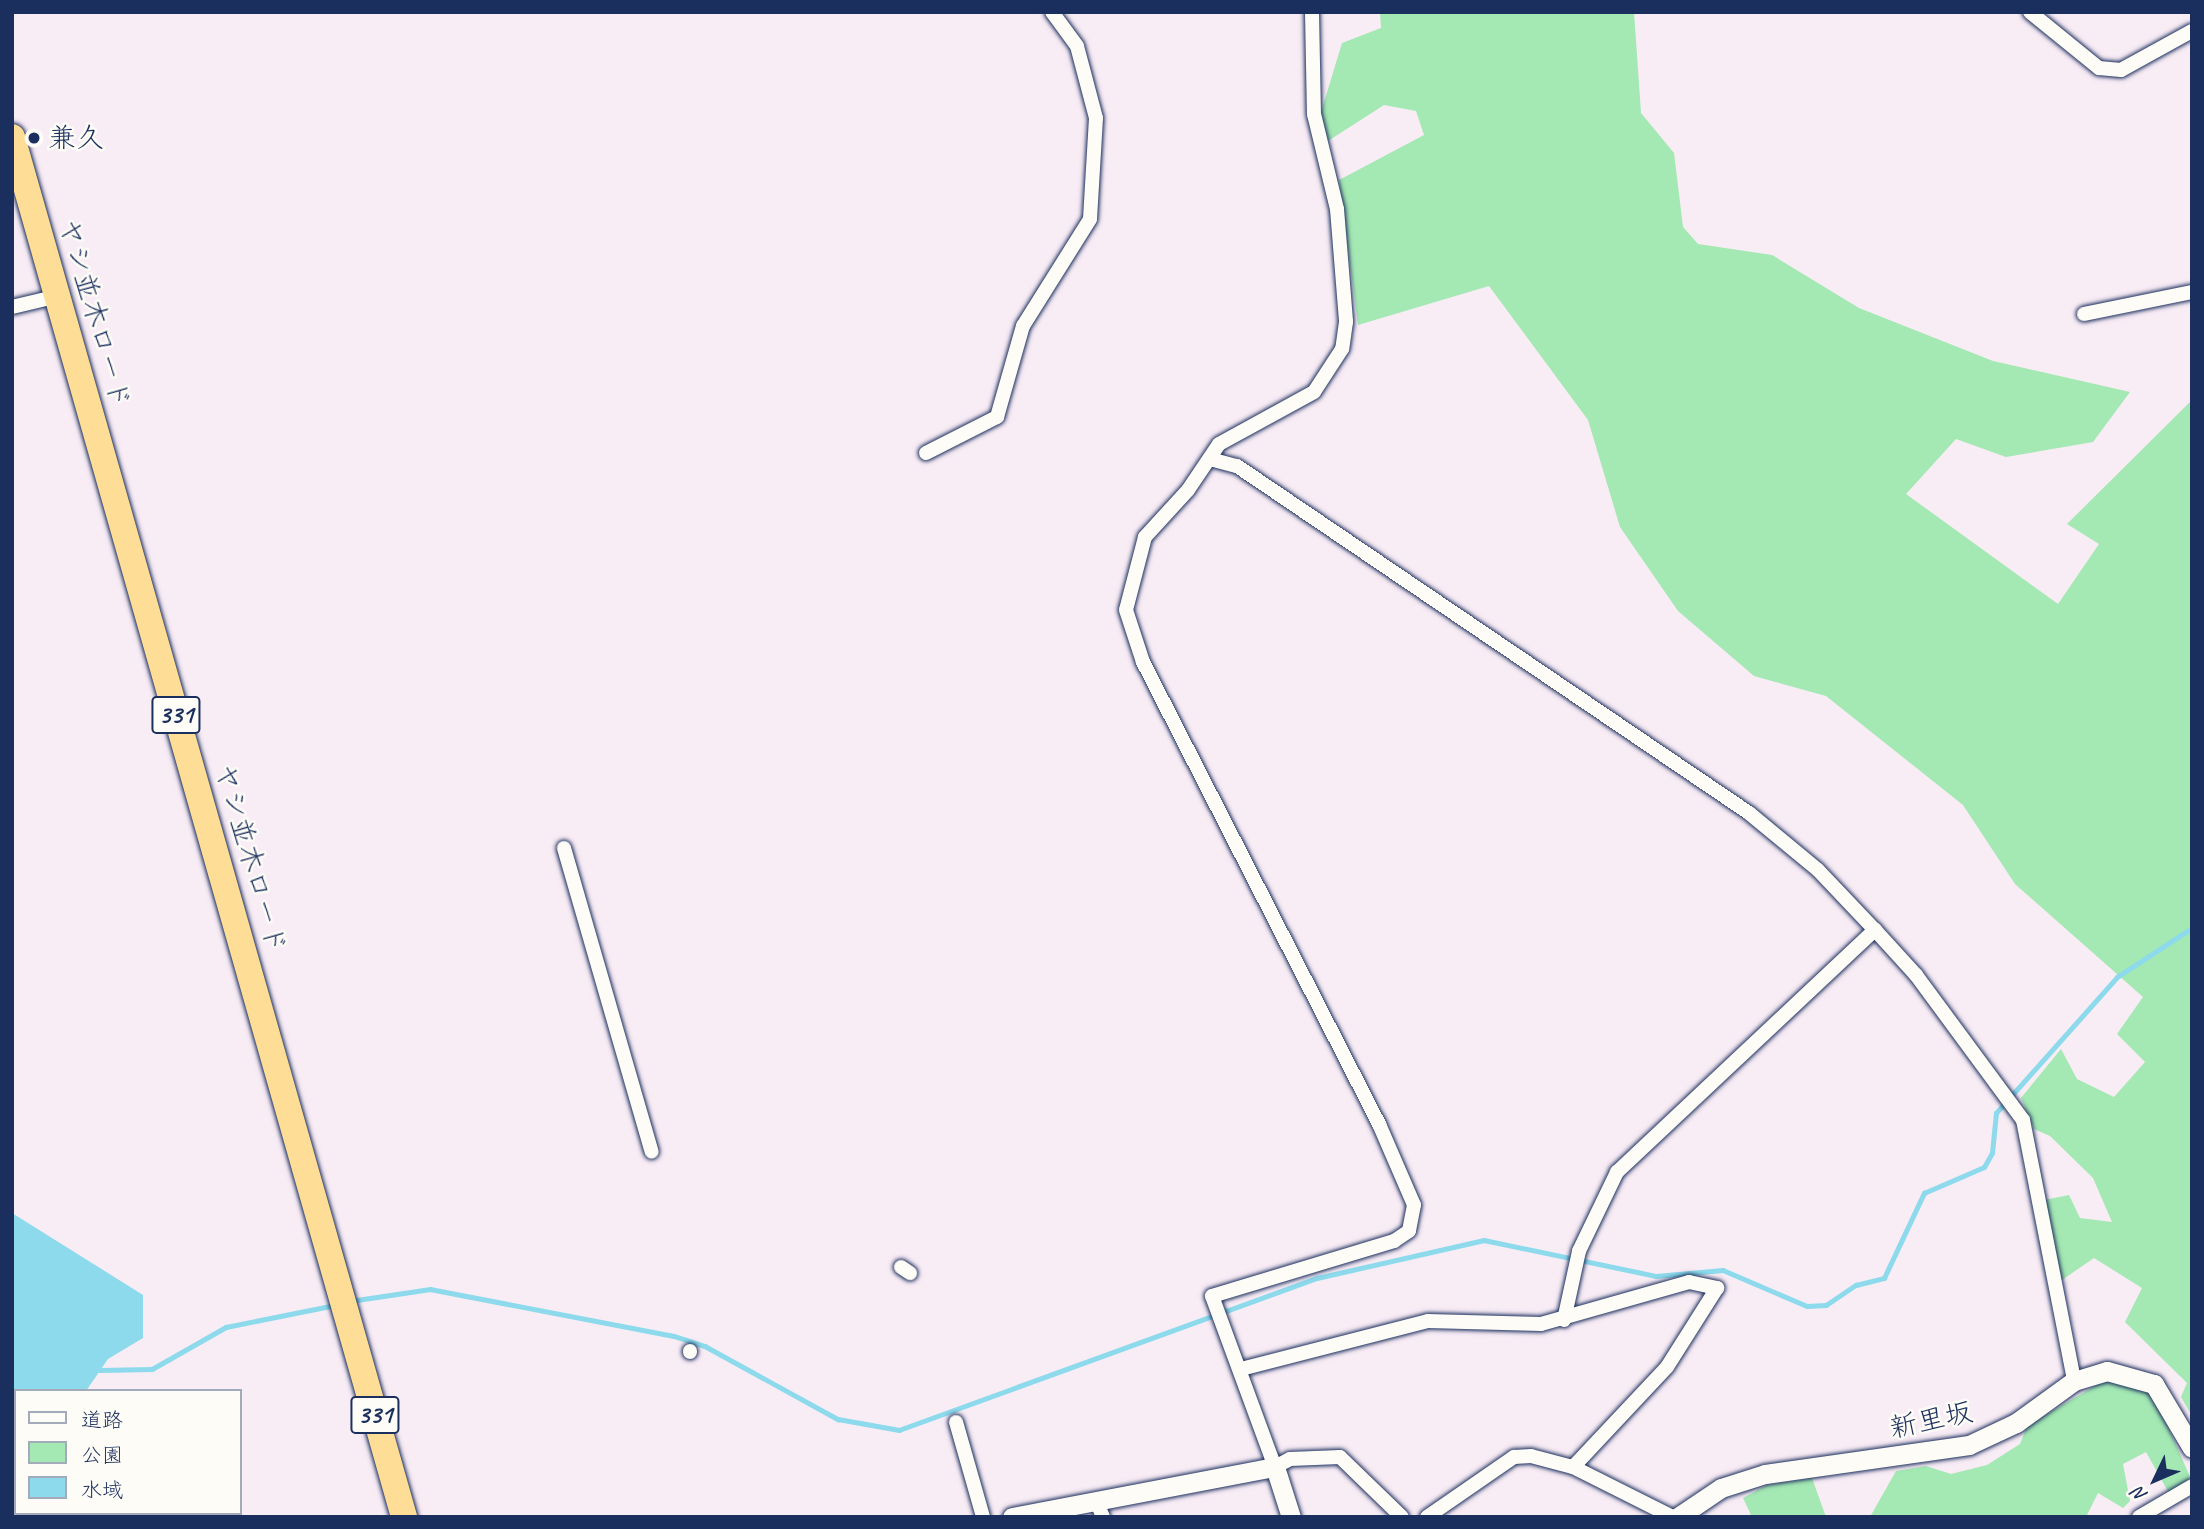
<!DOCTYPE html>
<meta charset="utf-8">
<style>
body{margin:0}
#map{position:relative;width:2204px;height:1529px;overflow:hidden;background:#f8ecf5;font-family:Caveat,"Klee One",sans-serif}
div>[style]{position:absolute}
.green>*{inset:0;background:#a4e8b3}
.water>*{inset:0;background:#8cdaeb}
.stream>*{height:4.5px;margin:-2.25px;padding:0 2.25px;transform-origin:2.25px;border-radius:2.25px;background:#8cdaeb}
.roads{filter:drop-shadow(0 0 2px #1b2f5e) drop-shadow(0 0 2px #1b2f5e)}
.street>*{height:14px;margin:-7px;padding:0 7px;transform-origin:7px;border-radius:7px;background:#fdfcf7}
.secondary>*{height:19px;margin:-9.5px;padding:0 9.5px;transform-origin:9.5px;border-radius:9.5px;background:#fdfcf7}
.highway>*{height:26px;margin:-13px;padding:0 13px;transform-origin:13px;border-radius:13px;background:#fedd96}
.dots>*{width:19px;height:19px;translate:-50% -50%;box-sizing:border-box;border:4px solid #fdfcf7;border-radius:50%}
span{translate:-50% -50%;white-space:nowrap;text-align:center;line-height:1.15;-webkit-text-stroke:5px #fdfcf7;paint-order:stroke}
.shield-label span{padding:2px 5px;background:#fdfcf7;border:2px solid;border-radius:5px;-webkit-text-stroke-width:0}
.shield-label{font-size:26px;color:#1b2f5e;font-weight:700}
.poi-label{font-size:28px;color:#1b2f5e}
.left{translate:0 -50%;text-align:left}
.street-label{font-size:28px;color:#1b2f5e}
.frame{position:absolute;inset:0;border:14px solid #1b2f5e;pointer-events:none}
.legend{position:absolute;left:14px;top:1389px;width:228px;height:126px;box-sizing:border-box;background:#fdfcf7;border:2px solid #a3aaba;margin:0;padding:9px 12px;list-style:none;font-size:21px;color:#1b2f5e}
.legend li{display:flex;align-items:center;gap:14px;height:35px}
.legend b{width:35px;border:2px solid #a3aaba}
.north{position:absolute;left:2120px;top:1445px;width:70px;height:70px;-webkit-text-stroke:5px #fdfcf7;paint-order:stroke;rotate:226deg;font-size:19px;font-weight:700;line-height:28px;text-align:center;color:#1b2f5e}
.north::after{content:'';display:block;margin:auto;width:24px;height:32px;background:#1b2f5e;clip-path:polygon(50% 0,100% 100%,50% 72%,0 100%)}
</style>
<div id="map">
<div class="green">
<div style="clip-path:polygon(1380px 12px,1634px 12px,1641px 113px,1674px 153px,1683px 227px,1698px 244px,1772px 255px,1859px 308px,1993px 361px,2130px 392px,2093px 442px,2006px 457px,1956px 439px,1906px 494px,2058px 604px,2099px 544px,2067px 524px,2192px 400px,2192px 1416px,2181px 1397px,2187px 1383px,2125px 1322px,2142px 1288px,2094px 1258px,2059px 1282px,2044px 1200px,2069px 1195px,2080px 1218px,2112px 1222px,2093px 1178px,2050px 1136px,2034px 1129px,2021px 1098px,2061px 1049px,2077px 1079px,2114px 1097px,2145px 1062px,2117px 1034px,2143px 997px,2015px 884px,1963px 805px,1826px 696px,1754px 676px,1678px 611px,1620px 527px,1588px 420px,1489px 286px,1358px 325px,1339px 180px,1424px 135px,1416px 111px,1384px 105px,1328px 141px,1321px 112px,1342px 43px,1381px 28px)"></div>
<div style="clip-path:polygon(2105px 1380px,2145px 1389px,2156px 1400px,2192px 1481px,2170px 1495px,2146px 1452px,2123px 1464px,2130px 1501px,2123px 1508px,2098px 1493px,2086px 1517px,1870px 1517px,1896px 1471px,1926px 1466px,1951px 1474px,1987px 1465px,2020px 1444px,2027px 1426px)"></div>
<div style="clip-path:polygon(1812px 1478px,1826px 1517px,1752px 1517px,1743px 1498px,1767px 1485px)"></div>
</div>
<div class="water">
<div style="clip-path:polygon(12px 1213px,143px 1295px,143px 1338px,108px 1359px,86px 1391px,16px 1391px,12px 1423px)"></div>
</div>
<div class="stream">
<div style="left:350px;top:1301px;width:81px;rotate:-8.5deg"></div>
<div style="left:430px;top:1289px;width:248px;rotate:10.9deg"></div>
<div style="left:674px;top:1336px;width:33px;rotate:18deg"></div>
<div style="left:705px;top:1346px;width:152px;rotate:28.8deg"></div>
<div style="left:838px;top:1419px;width:62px;rotate:10.2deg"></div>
<div style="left:899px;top:1430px;width:445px;rotate:-20deg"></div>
<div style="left:1317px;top:1278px;width:171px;rotate:-12.8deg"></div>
<div style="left:1484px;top:1240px;width:176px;rotate:11.8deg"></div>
<div style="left:1656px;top:1276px;width:67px;rotate:-5.1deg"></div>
<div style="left:1723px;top:1270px;width:91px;rotate:23.2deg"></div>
<div style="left:1807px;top:1306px;width:19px;rotate:-3deg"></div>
<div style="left:1826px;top:1305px;width:36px;rotate:-34deg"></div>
<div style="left:1856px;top:1285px;width:29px;rotate:-14deg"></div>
<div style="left:1884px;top:1278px;width:94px;rotate:-64.8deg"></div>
<div style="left:1924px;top:1193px;width:65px;rotate:-23.4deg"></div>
<div style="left:1984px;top:1167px;width:16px;rotate:-60deg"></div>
<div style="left:1992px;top:1153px;width:40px;rotate:-84.3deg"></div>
<div style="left:1996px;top:1113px;width:182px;rotate:-48.3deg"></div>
<div style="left:2117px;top:977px;width:90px;rotate:-33.2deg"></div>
<div style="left:100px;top:1370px;width:52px;rotate:-1.1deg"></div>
<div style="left:152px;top:1369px;width:85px;rotate:-29.6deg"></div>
<div style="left:226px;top:1327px;width:111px;rotate:-11.4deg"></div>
<div style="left:168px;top:1513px;width:4px;rotate:76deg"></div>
</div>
<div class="roads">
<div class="street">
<div style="left:1312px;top:12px;width:102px;rotate:88.9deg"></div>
<div style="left:1314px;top:114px;width:98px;rotate:76.4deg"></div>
<div style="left:1337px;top:209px;width:113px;rotate:85.4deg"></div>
<div style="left:1346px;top:322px;width:27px;rotate:98deg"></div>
<div style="left:1342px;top:349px;width:51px;rotate:123.1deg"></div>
<div style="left:1314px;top:392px;width:108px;rotate:151.3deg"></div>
<div style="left:1219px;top:444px;width:55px;rotate:124deg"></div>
<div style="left:1188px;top:490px;width:64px;rotate:132.5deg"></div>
<div style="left:1145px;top:537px;width:75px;rotate:104.6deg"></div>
<div style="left:1126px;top:610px;width:55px;rotate:71.9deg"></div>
<div style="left:1143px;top:662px;width:519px;rotate:62.94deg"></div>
<div style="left:1379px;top:1124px;width:88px;rotate:66.6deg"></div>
<div style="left:1414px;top:1205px;width:26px;rotate:101deg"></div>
<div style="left:1409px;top:1231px;width:18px;rotate:146deg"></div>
<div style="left:1394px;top:1241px;width:190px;rotate:163.2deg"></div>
<div style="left:1212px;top:1296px;width:182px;rotate:69.8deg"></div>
<div style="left:1275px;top:1467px;width:17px;rotate:-28deg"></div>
<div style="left:1290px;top:1459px;width:50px;rotate:-2.3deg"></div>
<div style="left:1340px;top:1457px;width:86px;rotate:44.1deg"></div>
<div style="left:2030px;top:12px;width:89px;rotate:39.1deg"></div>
<div style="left:2099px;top:68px;width:22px;rotate:5deg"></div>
<div style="left:2121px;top:70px;width:81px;rotate:-28.8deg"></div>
<div style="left:12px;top:307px;width:47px;rotate:-13.4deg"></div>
<div style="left:2084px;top:314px;width:110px;rotate:-11.5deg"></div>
<div style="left:926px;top:453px;width:80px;rotate:-26.9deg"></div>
<div style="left:997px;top:417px;width:95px;rotate:-74.1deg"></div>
<div style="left:1023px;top:326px;width:126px;rotate:-57.9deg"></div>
<div style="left:1090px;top:219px;width:101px;rotate:-86.6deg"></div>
<div style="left:1096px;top:118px;width:74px;rotate:-104.8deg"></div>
<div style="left:1077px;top:46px;width:42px;rotate:-126.3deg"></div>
<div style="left:1210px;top:459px;width:28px;rotate:15deg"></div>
<div style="left:1237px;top:466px;width:619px;rotate:34.13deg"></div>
<div style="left:1749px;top:813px;width:89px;rotate:39.6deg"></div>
<div style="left:1818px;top:870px;width:83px;rotate:46.5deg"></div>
<div style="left:1875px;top:930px;width:61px;rotate:47.7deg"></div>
<div style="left:1916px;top:975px;width:180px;rotate:53.6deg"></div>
<div style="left:2023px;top:1120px;width:266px;rotate:78.9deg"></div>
<div style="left:564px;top:848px;width:316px;rotate:73.9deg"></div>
<div style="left:901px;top:1267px;width:11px;rotate:34deg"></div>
<div style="left:1564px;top:1320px;width:71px;rotate:-77.7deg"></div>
<div style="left:1579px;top:1251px;width:88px;rotate:-64.3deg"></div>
<div style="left:1617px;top:1172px;width:354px;rotate:-43.2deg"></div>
<div style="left:690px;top:1352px;width:1px;rotate:-90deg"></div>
<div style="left:1241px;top:1369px;width:193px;rotate:-14.4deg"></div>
<div style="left:1428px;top:1321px;width:113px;rotate:1.5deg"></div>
<div style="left:1541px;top:1324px;width:154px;rotate:-15.8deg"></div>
<div style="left:1689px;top:1282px;width:29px;rotate:12deg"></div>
<div style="left:1717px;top:1288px;width:93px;rotate:122.3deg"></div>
<div style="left:1667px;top:1367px;width:137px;rotate:133.2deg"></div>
<div style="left:956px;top:1422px;width:99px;rotate:74.1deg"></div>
<div style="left:1096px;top:1501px;width:17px;rotate:66deg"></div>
<div style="left:1427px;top:1517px;width:106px;rotate:-34.6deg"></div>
<div style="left:1514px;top:1457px;width:17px;rotate:-3deg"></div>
<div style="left:1531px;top:1456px;width:43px;rotate:14.7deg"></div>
<div style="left:1573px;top:1467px;width:112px;rotate:26.6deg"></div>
<div style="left:2139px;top:1517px;width:61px;rotate:-30.3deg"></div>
</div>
<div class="secondary">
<div style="left:12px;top:1455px;width:4px;rotate:-14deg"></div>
<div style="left:135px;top:1513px;width:4px;rotate:76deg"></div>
<div style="left:1012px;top:1517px;width:268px;rotate:-10.8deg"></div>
<div style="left:1275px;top:1467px;width:52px;rotate:72.3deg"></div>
<div style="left:1678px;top:1517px;width:52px;rotate:-34deg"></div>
<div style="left:1721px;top:1488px;width:46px;rotate:-17.7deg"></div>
<div style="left:1765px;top:1474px;width:206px;rotate:-8.1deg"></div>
<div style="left:1969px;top:1445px;width:52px;rotate:-25.1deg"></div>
<div style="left:2016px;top:1423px;width:72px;rotate:-35.9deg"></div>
<div style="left:2074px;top:1381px;width:34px;rotate:-17deg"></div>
<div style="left:2107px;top:1371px;width:49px;rotate:15.5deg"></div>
<div style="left:2154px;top:1384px;width:74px;rotate:59.3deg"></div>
</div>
<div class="highway">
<div style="left:12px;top:137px;width:1435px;rotate:74.14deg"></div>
</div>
</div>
<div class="dots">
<div style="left:34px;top:138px;background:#1b2f5e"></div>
</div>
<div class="shield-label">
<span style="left:176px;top:715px">331</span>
<span style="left:375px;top:1415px">331</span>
</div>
<div class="poi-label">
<span class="left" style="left:48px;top:138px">兼久</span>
</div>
<div class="street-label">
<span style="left:95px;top:313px;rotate:74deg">ヤシ並木ロード</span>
<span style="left:251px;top:858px;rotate:74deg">ヤシ並木ロード</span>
<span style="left:1931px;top:1420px;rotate:-12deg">新里坂</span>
</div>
<div class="frame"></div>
<ul class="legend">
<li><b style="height:9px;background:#fdfcf7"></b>道路</li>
<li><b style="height:19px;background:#a4e8b3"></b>公園</li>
<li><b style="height:19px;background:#8cdaeb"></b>水域</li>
</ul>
<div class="north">N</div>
</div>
